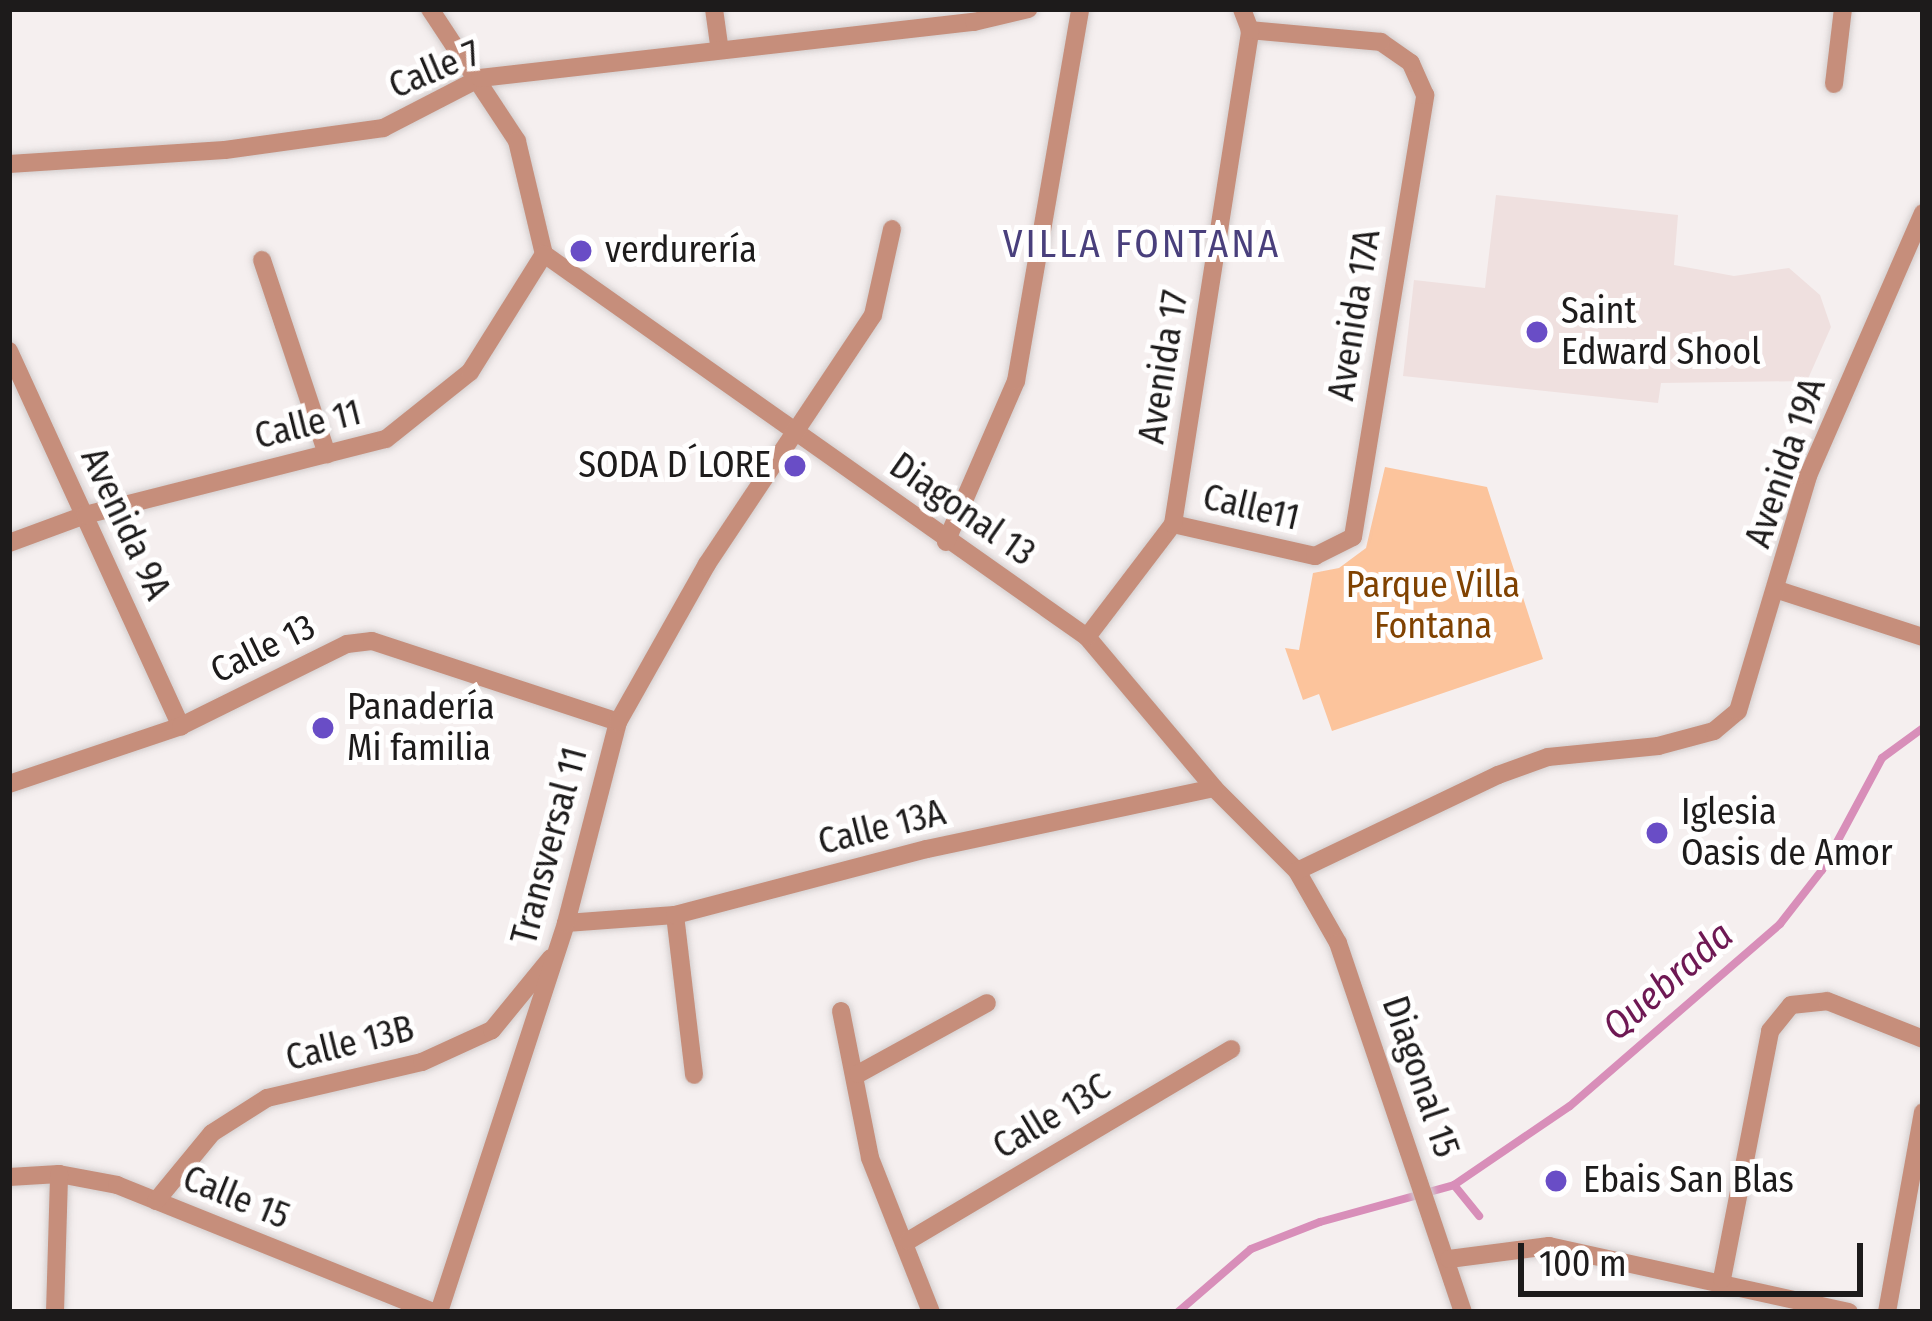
<!DOCTYPE html>
<meta charset="utf-8">
<style>
body{margin:0}
#map{position:relative;width:1932px;height:1321px;overflow:hidden;background:#f5efef;font-family:"Fira Sans Condensed",sans-serif}
div>[style]{position:absolute}
.built>*{inset:0;background:#efe0df}
.green>*{inset:0;background:#fcc49c}
.stream>*{height:8px;margin:-4px;padding:0 4px;transform-origin:4px;border-radius:4px;background:#d88eb9}
.roads{filter:drop-shadow(0 0 3px #d2cdcd) drop-shadow(0 0 3px #d2cdcd)}
.street>*{height:18px;margin:-9px;padding:0 9px;transform-origin:9px;border-radius:9px;background:#c68e7b}
.dots>*{width:33px;height:33px;translate:-50% -50%;box-sizing:border-box;border:6px solid #fffefe;border-radius:50%}
span{translate:-50% -50%;white-space:nowrap;text-align:center;line-height:1.15;-webkit-text-stroke:10px #fffefe;paint-order:stroke}
.street-label{font-size:36px;color:#1d1b1b}
.poi-label{font-size:36px;color:#1d1b1b}
.left{translate:0 -50%;text-align:left}
.right{translate:-100% -50%;text-align:right}
.park-label{font-size:36px;color:#804201}
.neighbourhood-label{font-size:39px;color:#493f7c;letter-spacing:3px}
.water-label{font-size:39px;color:#6e1853;font-style:italic}
.frame{position:absolute;inset:0;border:12px solid #1d1b1b;pointer-events:none}
.scale{position:absolute;left:1518px;top:1243px;width:345px;height:54px;box-sizing:border-box;border:6px solid #1d1b1b;border-top:0;padding-left:15px;font-size:36px;line-height:42px;white-space:nowrap;color:#1d1b1b;-webkit-text-stroke:9px #fffefe;paint-order:stroke}
</style>
<div id="map">
<div class="built">
<div style="clip-path:polygon(1496px 195px,1678px 215px,1674px 265px,1734px 276px,1789px 268px,1820px 295px,1831px 327px,1807px 381px,1661px 383px,1658px 403px,1403px 376px,1414px 280px,1485px 288px)"></div>
</div>
<div class="green">
<div style="clip-path:polygon(1385px 467px,1487px 487px,1543px 659px,1332px 731px,1319px 694px,1303px 700px,1285px 648px,1299px 650px,1313px 573px,1339px 568px,1366px 548px)"></div>
</div>
<div class="stream">
<div style="left:1454px;top:1185px;width:140px;rotate:-34.3deg"></div>
<div style="left:1570px;top:1106px;width:278px;rotate:-40.9deg"></div>
<div style="left:1780px;top:924px;width:68px;rotate:-52.1deg"></div>
<div style="left:1822px;top:870px;width:127px;rotate:-61.8deg"></div>
<div style="left:1882px;top:758px;width:51px;rotate:-36.2deg"></div>
<div style="left:1178px;top:1312px;width:96px;rotate:-40.8deg"></div>
<div style="left:1251px;top:1249px;width:74px;rotate:-21.4deg"></div>
<div style="left:1320px;top:1222px;width:139px;rotate:-15.4deg"></div>
<div style="left:1454px;top:1185px;width:40px;rotate:51deg"></div>
</div>
<div class="roads">
<div class="street">
<div style="left:430px;top:9px;width:158px;rotate:56.6deg"></div>
<div style="left:517px;top:141px;width:116px;rotate:76.6deg"></div>
<div style="left:714px;top:9px;width:37px;rotate:82deg"></div>
<div style="left:1834px;top:84px;width:76px;rotate:-83.2deg"></div>
<div style="left:9px;top:164px;width:216px;rotate:-3.7deg"></div>
<div style="left:225px;top:150px;width:160px;rotate:-7.9deg"></div>
<div style="left:383px;top:128px;width:109px;rotate:-27.3deg"></div>
<div style="left:480px;top:78px;width:497px;rotate:-6.5deg"></div>
<div style="left:974px;top:22px;width:56px;rotate:-13.5deg"></div>
<div style="left:544px;top:254px;width:664px;rotate:35.2deg"></div>
<div style="left:1087px;top:637px;width:197px;rotate:49.9deg"></div>
<div style="left:1214px;top:788px;width:117px;rotate:45deg"></div>
<div style="left:1297px;top:871px;width:83px;rotate:60.3deg"></div>
<div style="left:1338px;top:943px;width:390px;rotate:71.3deg"></div>
<div style="left:262px;top:260px;width:205px;rotate:71.5deg"></div>
<div style="left:9px;top:351px;width:413px;rotate:65.4deg"></div>
<div style="left:1173px;top:524px;width:146px;rotate:12.7deg"></div>
<div style="left:1315px;top:556px;width:42px;rotate:-26.6deg"></div>
<div style="left:1353px;top:537px;width:448px;rotate:-80.7deg"></div>
<div style="left:1425px;top:95px;width:35px;rotate:-114deg"></div>
<div style="left:1411px;top:63px;width:37px;rotate:-145deg"></div>
<div style="left:1381px;top:42px;width:132px;rotate:-174.8deg"></div>
<div style="left:946px;top:542px;width:176px;rotate:-66.5deg"></div>
<div style="left:1016px;top:381px;width:377px;rotate:-80.2deg"></div>
<div style="left:9px;top:543px;width:81px;rotate:-20.2deg"></div>
<div style="left:85px;top:515px;width:310px;rotate:-14.2deg"></div>
<div style="left:386px;top:439px;width:107px;rotate:-38.6deg"></div>
<div style="left:470px;top:372px;width:139px;rotate:-57.9deg"></div>
<div style="left:1778px;top:590px;width:152px;rotate:18deg"></div>
<div style="left:1087px;top:637px;width:142px;rotate:-52.7deg"></div>
<div style="left:1173px;top:524px;width:500px;rotate:-81.1deg"></div>
<div style="left:1250px;top:30px;width:22px;rotate:-111deg"></div>
<div style="left:9px;top:784px;width:182px;rotate:-18.6deg"></div>
<div style="left:181px;top:726px;width:185px;rotate:-26.3deg"></div>
<div style="left:347px;top:644px;width:25px;rotate:-7deg"></div>
<div style="left:372px;top:641px;width:259px;rotate:18.2deg"></div>
<div style="left:1297px;top:871px;width:223px;rotate:-25.5deg"></div>
<div style="left:1498px;top:775px;width:53px;rotate:-19.8deg"></div>
<div style="left:1548px;top:757px;width:111px;rotate:-5.7deg"></div>
<div style="left:1658px;top:746px;width:58px;rotate:-15deg"></div>
<div style="left:1714px;top:731px;width:31px;rotate:-40deg"></div>
<div style="left:1738px;top:711px;width:245px;rotate:-73.4deg"></div>
<div style="left:1808px;top:476px;width:287px;rotate:-66.4deg"></div>
<div style="left:675px;top:915px;width:161px;rotate:83.2deg"></div>
<div style="left:566px;top:923px;width:109px;rotate:-4.2deg"></div>
<div style="left:675px;top:915px;width:260px;rotate:-14.7deg"></div>
<div style="left:927px;top:849px;width:293px;rotate:-12deg"></div>
<div style="left:841px;top:1011px;width:150px;rotate:78.8deg"></div>
<div style="left:870px;top:1158px;width:166px;rotate:68.4deg"></div>
<div style="left:858px;top:1074px;width:147px;rotate:-28.8deg"></div>
<div style="left:9px;top:1177px;width:50px;rotate:-3.4deg"></div>
<div style="left:59px;top:1174px;width:59px;rotate:10.7deg"></div>
<div style="left:117px;top:1185px;width:341px;rotate:21.9deg"></div>
<div style="left:156px;top:1201px;width:88px;rotate:-50.5deg"></div>
<div style="left:212px;top:1133px;width:65px;rotate:-32.5deg"></div>
<div style="left:267px;top:1098px;width:159px;rotate:-13.1deg"></div>
<div style="left:422px;top:1062px;width:77px;rotate:-24.6deg"></div>
<div style="left:492px;top:1030px;width:93px;rotate:-50.7deg"></div>
<div style="left:908px;top:1241px;width:376px;rotate:-30.7deg"></div>
<div style="left:1449px;top:1259px;width:101px;rotate:-7.4deg"></div>
<div style="left:1549px;top:1246px;width:307px;rotate:12.4deg"></div>
<div style="left:1722px;top:1279px;width:253px;rotate:-79deg"></div>
<div style="left:1770px;top:1031px;width:33px;rotate:-51deg"></div>
<div style="left:1791px;top:1005px;width:36px;rotate:-6deg"></div>
<div style="left:1827px;top:1001px;width:103px;rotate:21.6deg"></div>
<div style="left:55px;top:1312px;width:138px;rotate:-88.3deg"></div>
<div style="left:439px;top:1312px;width:409px;rotate:-71.9deg"></div>
<div style="left:566px;top:923px;width:208px;rotate:-75.5deg"></div>
<div style="left:618px;top:722px;width:181px;rotate:-60.6deg"></div>
<div style="left:707px;top:564px;width:299px;rotate:-56.3deg"></div>
<div style="left:873px;top:315px;width:88px;rotate:-77.5deg"></div>
<div style="left:1887px;top:1312px;width:203px;rotate:-79.8deg"></div>
</div>
</div>
<div class="dots">
<div style="left:581px;top:251px;background:#694dc6"></div>
<div style="left:1537px;top:332px;background:#694dc6"></div>
<div style="left:795px;top:466px;background:#694dc6"></div>
<div style="left:323px;top:728px;background:#694dc6"></div>
<div style="left:1657px;top:833px;background:#694dc6"></div>
<div style="left:1556px;top:1181px;background:#694dc6"></div>
</div>
<div class="street-label">
<span style="left:435px;top:70px;rotate:-23deg">Calle 7</span>
<span style="left:1355px;top:315px;rotate:-81deg">Avenida 17A</span>
<span style="left:1164px;top:367px;rotate:-81deg">Avenida 17</span>
<span style="left:308px;top:425px;rotate:-14deg">Calle 11</span>
<span style="left:1786px;top:463px;rotate:-71deg">Avenida 19A</span>
<span style="left:1251px;top:508px;rotate:13deg">Calle11</span>
<span style="left:962px;top:510px;rotate:35deg">Diagonal 13</span>
<span style="left:125px;top:524px;rotate:65deg">Avenida 9A</span>
<span style="left:263px;top:649px;rotate:-26deg">Calle 13</span>
<span style="left:882px;top:828px;rotate:-14deg">Calle 13A</span>
<span style="left:550px;top:846px;rotate:-75deg">Transversal 11</span>
<span style="left:350px;top:1044px;rotate:-14deg">Calle 13B</span>
<span style="left:1420px;top:1077px;rotate:71deg">Diagonal 15</span>
<span style="left:1052px;top:1117px;rotate:-31deg">Calle 13C</span>
<span style="left:236px;top:1198px;rotate:22deg">Calle 15</span>
</div>
<div class="poi-label">
<span class="left" style="left:605px;top:251px">verdurería</span>
<span class="left" style="left:1561px;top:332px">Saint<br>Edward Shool</span>
<span class="right" style="left:771px;top:466px">SODA D´LORE</span>
<span class="left" style="left:347px;top:728px">Panadería<br>Mi familia</span>
<span class="left" style="left:1681px;top:833px">Iglesia<br>Oasis de Amor</span>
<span class="left" style="left:1583px;top:1181px">Ebais San Blas</span>
</div>
<div class="park-label">
<span style="left:1433px;top:606px">Parque Villa<br>Fontana</span>
</div>
<div class="neighbourhood-label">
<span style="left:1142px;top:244px">VILLA FONTANA</span>
</div>
<div class="water-label">
<span style="left:1668px;top:981px;rotate:-41deg">Quebrada</span>
</div>
<div class="frame"></div>
<div class="scale">100 m</div>
</div>
